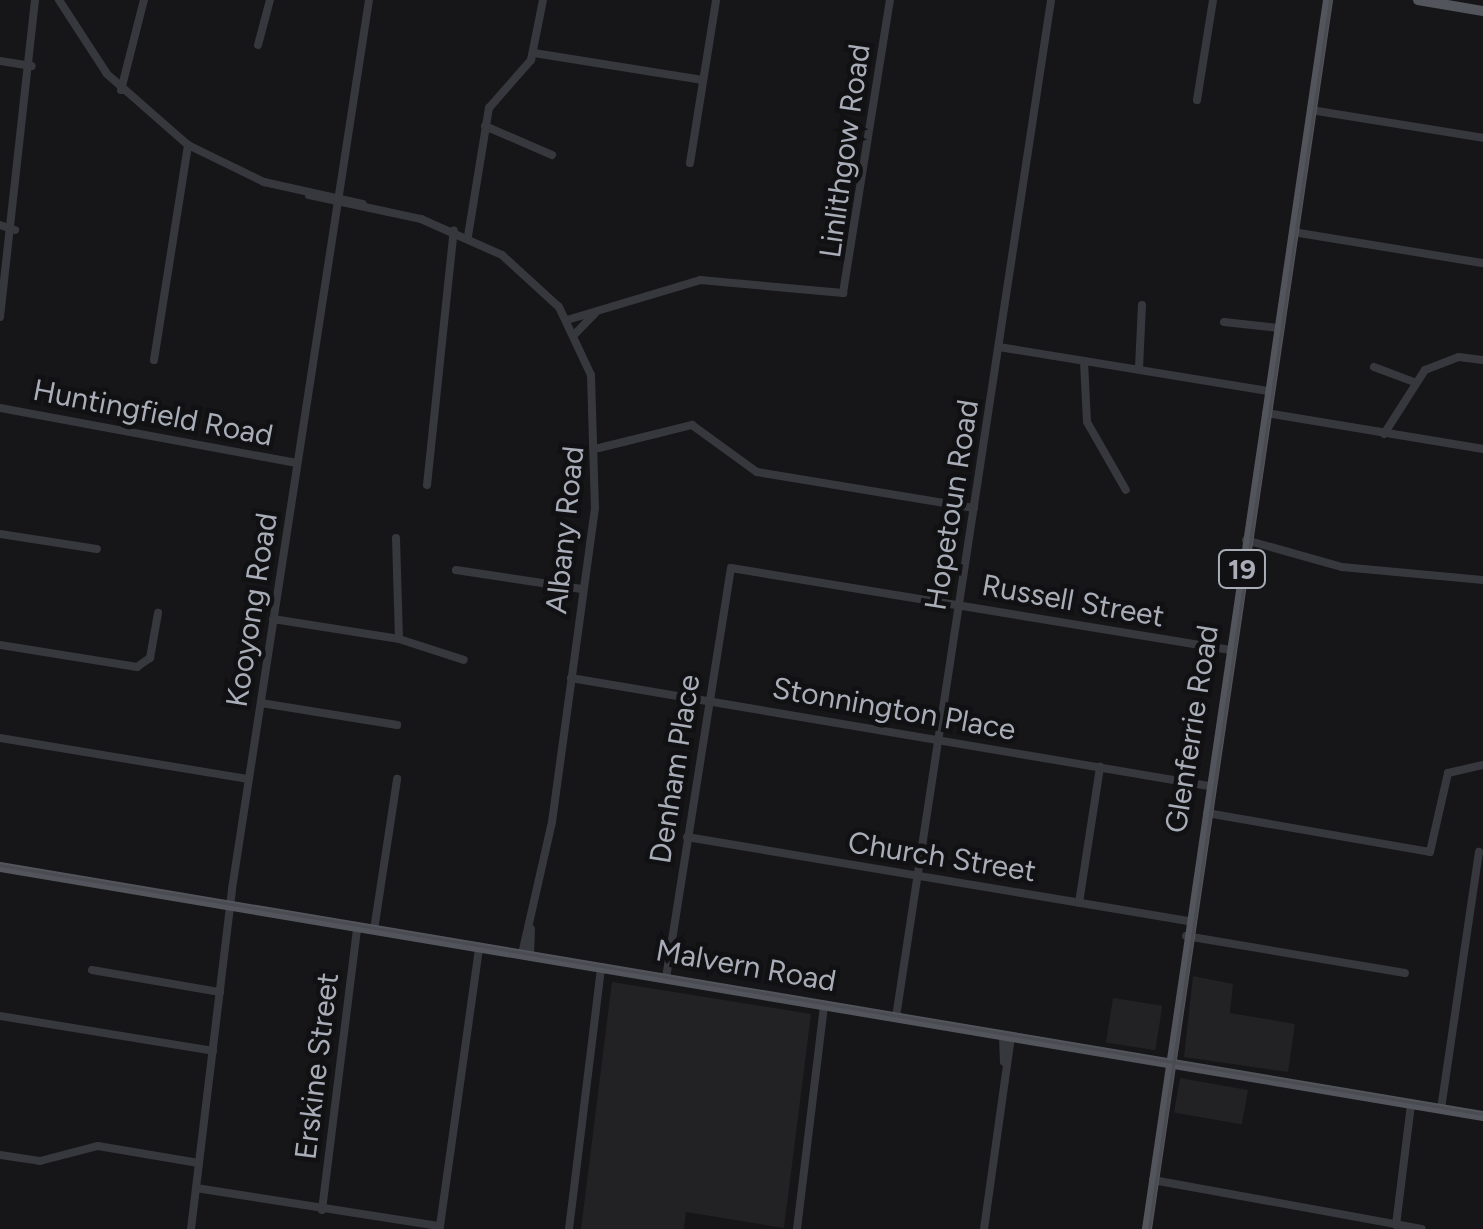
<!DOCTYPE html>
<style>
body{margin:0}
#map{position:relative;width:1483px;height:1229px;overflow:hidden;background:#161618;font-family:Figtree,sans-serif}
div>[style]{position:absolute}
.built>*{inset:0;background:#222225;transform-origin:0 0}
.minor>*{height:8px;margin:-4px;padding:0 4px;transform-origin:4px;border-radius:4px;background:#37383d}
.major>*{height:10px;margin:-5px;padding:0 5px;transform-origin:5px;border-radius:5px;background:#53555c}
.tram>*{height:2.5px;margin:-1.25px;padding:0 1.25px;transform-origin:1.25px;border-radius:1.25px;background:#4a4c52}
span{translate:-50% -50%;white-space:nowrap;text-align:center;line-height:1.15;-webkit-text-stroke:9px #111113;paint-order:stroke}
.shield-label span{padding:2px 8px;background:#111113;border:2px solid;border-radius:8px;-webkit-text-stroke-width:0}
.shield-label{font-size:28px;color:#a8adb8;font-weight:700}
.street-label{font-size:30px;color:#a8adb8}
</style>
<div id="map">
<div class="built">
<div style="clip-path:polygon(1193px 976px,1233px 984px,1230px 1013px,1295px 1024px,1288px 1072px,1184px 1057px)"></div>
<div style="clip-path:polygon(612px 982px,811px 1014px,784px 1228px,686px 1212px,684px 1229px,581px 1229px)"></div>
<div style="left:1113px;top:998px;width:50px;height:45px;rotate:9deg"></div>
<div style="left:1180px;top:1078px;width:69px;height:35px;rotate:10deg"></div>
</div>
<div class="minor">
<div style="left:59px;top:0;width:88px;rotate:57deg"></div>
<div style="left:107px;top:74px;width:108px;rotate:41.2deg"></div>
<div style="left:188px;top:145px;width:85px;rotate:26deg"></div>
<div style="left:264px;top:182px;width:101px;rotate:12.5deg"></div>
<div style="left:258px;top:45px;width:47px;rotate:-75.1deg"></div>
<div style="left:534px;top:53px;width:171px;rotate:9.1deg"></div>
<div style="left:0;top:61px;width:32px;rotate:9deg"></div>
<div style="left:121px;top:90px;width:93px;rotate:-75.7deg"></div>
<div style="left:1197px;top:100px;width:101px;rotate:-80.9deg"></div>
<div style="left:1311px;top:110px;width:174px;rotate:9.2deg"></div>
<div style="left:485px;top:126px;width:73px;rotate:23.4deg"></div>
<div style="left:690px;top:163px;width:165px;rotate:-80.9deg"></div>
<div style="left:309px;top:195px;width:115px;rotate:12.1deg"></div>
<div style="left:421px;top:219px;width:89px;rotate:24deg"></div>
<div style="left:502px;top:255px;width:77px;rotate:42.4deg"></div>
<div style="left:559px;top:307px;width:75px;rotate:64.8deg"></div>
<div style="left:591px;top:375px;width:133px;rotate:88.3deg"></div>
<div style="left:595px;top:508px;width:317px;rotate:97.8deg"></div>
<div style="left:552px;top:822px;width:135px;rotate:102.8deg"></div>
<div style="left:0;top:225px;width:16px;rotate:18deg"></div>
<div style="left:1293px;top:232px;width:193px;rotate:9.3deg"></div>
<div style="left:468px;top:236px;width:130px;rotate:-80.7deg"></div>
<div style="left:489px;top:108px;width:64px;rotate:-48.8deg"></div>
<div style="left:531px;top:60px;width:61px;rotate:-78.7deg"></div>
<div style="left:0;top:317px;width:319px;rotate:-83.7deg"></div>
<div style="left:567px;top:320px;width:139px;rotate:-16.7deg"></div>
<div style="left:700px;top:280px;width:144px;rotate:5.2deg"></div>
<div style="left:843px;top:293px;width:297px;rotate:-80.9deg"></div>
<div style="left:1224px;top:322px;width:54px;rotate:6.3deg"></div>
<div style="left:575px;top:334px;width:29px;rotate:-46deg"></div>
<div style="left:999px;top:347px;width:274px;rotate:9.3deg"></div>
<div style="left:154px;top:360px;width:218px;rotate:-81deg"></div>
<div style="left:1084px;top:361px;width:61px;rotate:87.2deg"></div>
<div style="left:1087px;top:422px;width:78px;rotate:60.2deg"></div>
<div style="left:1374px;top:367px;width:43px;rotate:20.6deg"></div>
<div style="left:1139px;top:368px;width:63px;rotate:-87.3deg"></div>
<div style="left:0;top:408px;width:302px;rotate:10.5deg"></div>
<div style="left:1266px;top:413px;width:220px;rotate:9.4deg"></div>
<div style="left:1384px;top:434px;width:76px;rotate:-57.4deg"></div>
<div style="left:1425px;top:370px;width:36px;rotate:-21deg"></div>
<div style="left:1459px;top:357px;width:24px;rotate:7deg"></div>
<div style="left:599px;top:448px;width:96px;rotate:-13.9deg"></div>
<div style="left:692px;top:425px;width:80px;rotate:35.9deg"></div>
<div style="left:757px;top:472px;width:220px;rotate:9.4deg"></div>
<div style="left:427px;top:485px;width:256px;rotate:-84deg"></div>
<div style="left:0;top:534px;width:98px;rotate:8.8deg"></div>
<div style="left:396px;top:538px;width:101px;rotate:88.3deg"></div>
<div style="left:1246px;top:540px;width:100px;rotate:15.7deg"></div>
<div style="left:1342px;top:567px;width:142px;rotate:5.3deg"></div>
<div style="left:456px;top:570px;width:127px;rotate:8.6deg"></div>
<div style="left:273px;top:619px;width:128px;rotate:9deg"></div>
<div style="left:399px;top:639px;width:68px;rotate:17.9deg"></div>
<div style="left:0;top:645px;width:139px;rotate:9.1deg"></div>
<div style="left:137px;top:667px;width:16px;rotate:-35deg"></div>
<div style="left:150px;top:658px;width:46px;rotate:-79.9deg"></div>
<div style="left:571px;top:678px;width:647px;rotate:9.61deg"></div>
<div style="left:261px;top:703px;width:138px;rotate:9.2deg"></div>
<div style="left:0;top:738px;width:252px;rotate:9.4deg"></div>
<div style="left:1207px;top:813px;width:226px;rotate:9.9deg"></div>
<div style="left:1430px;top:852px;width:81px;rotate:-77.2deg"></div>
<div style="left:1448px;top:773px;width:36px;rotate:-13deg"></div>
<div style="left:687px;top:837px;width:508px;rotate:9.52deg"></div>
<div style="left:1079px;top:903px;width:138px;rotate:-81.2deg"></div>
<div style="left:374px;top:930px;width:153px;rotate:-81.3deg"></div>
<div style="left:1186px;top:936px;width:222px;rotate:9.6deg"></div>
<div style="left:530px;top:956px;width:27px;rotate:-88deg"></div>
<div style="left:92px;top:970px;width:130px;rotate:9.8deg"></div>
<div style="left:666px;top:978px;width:415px;rotate:-81deg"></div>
<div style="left:731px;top:568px;width:506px;rotate:9.33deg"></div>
<div style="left:0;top:1016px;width:216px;rotate:9.3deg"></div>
<div style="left:896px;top:1017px;width:1029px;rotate:-81.33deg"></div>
<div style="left:1003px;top:1035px;width:27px;rotate:88deg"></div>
<div style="left:1441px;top:1109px;width:260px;rotate:-81.6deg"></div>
<div style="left:0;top:1155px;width:40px;rotate:8.5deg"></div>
<div style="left:40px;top:1161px;width:60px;rotate:-14.5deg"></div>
<div style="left:98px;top:1146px;width:102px;rotate:9.6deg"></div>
<div style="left:1153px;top:1180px;width:273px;rotate:10.3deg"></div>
<div style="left:196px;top:1188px;width:247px;rotate:8.9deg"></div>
<div style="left:440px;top:1226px;width:282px;rotate:-82deg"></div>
<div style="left:322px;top:1210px;width:285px;rotate:-82.9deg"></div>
<div style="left:1396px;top:1225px;width:122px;rotate:-82.9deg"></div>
<div style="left:191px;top:1229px;width:342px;rotate:-83.1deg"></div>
<div style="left:232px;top:889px;width:899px;rotate:-81.24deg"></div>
<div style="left:569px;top:1229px;width:264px;rotate:-83deg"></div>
<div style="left:797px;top:1229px;width:226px;rotate:-83.1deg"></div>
<div style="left:984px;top:1229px;width:194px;rotate:-82deg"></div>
</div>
<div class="major">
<div style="left:1418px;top:0;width:66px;rotate:9.6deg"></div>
<div style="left:0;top:867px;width:1504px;rotate:9.53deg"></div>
<div style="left:1147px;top:1229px;width:1242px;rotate:-81.62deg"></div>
</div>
<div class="tram">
<div style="left:0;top:865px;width:1504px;rotate:9.53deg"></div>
<div style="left:1149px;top:1229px;width:1242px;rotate:-81.62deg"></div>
</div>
<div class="shield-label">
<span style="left:1242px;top:569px">19</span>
</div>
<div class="street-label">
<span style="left:845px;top:151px;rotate:-82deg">Linlithgow Road</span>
<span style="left:153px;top:413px;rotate:11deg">Huntingfield Road</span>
<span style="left:952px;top:505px;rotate:-81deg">Hopetoun Road</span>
<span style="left:565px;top:530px;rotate:-84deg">Albany Road</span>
<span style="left:1073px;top:601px;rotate:10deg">Russell Street</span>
<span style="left:252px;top:610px;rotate:-81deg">Kooyong Road</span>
<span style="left:894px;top:709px;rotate:10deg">Stonnington Place</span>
<span style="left:1192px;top:729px;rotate:-81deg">Glenferrie Road</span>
<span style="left:675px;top:769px;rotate:-81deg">Denham Place</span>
<span style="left:942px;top:857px;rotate:9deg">Church Street</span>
<span style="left:746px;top:966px;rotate:10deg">Malvern Road</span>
<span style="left:317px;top:1066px;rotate:-83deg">Erskine Street</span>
</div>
</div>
